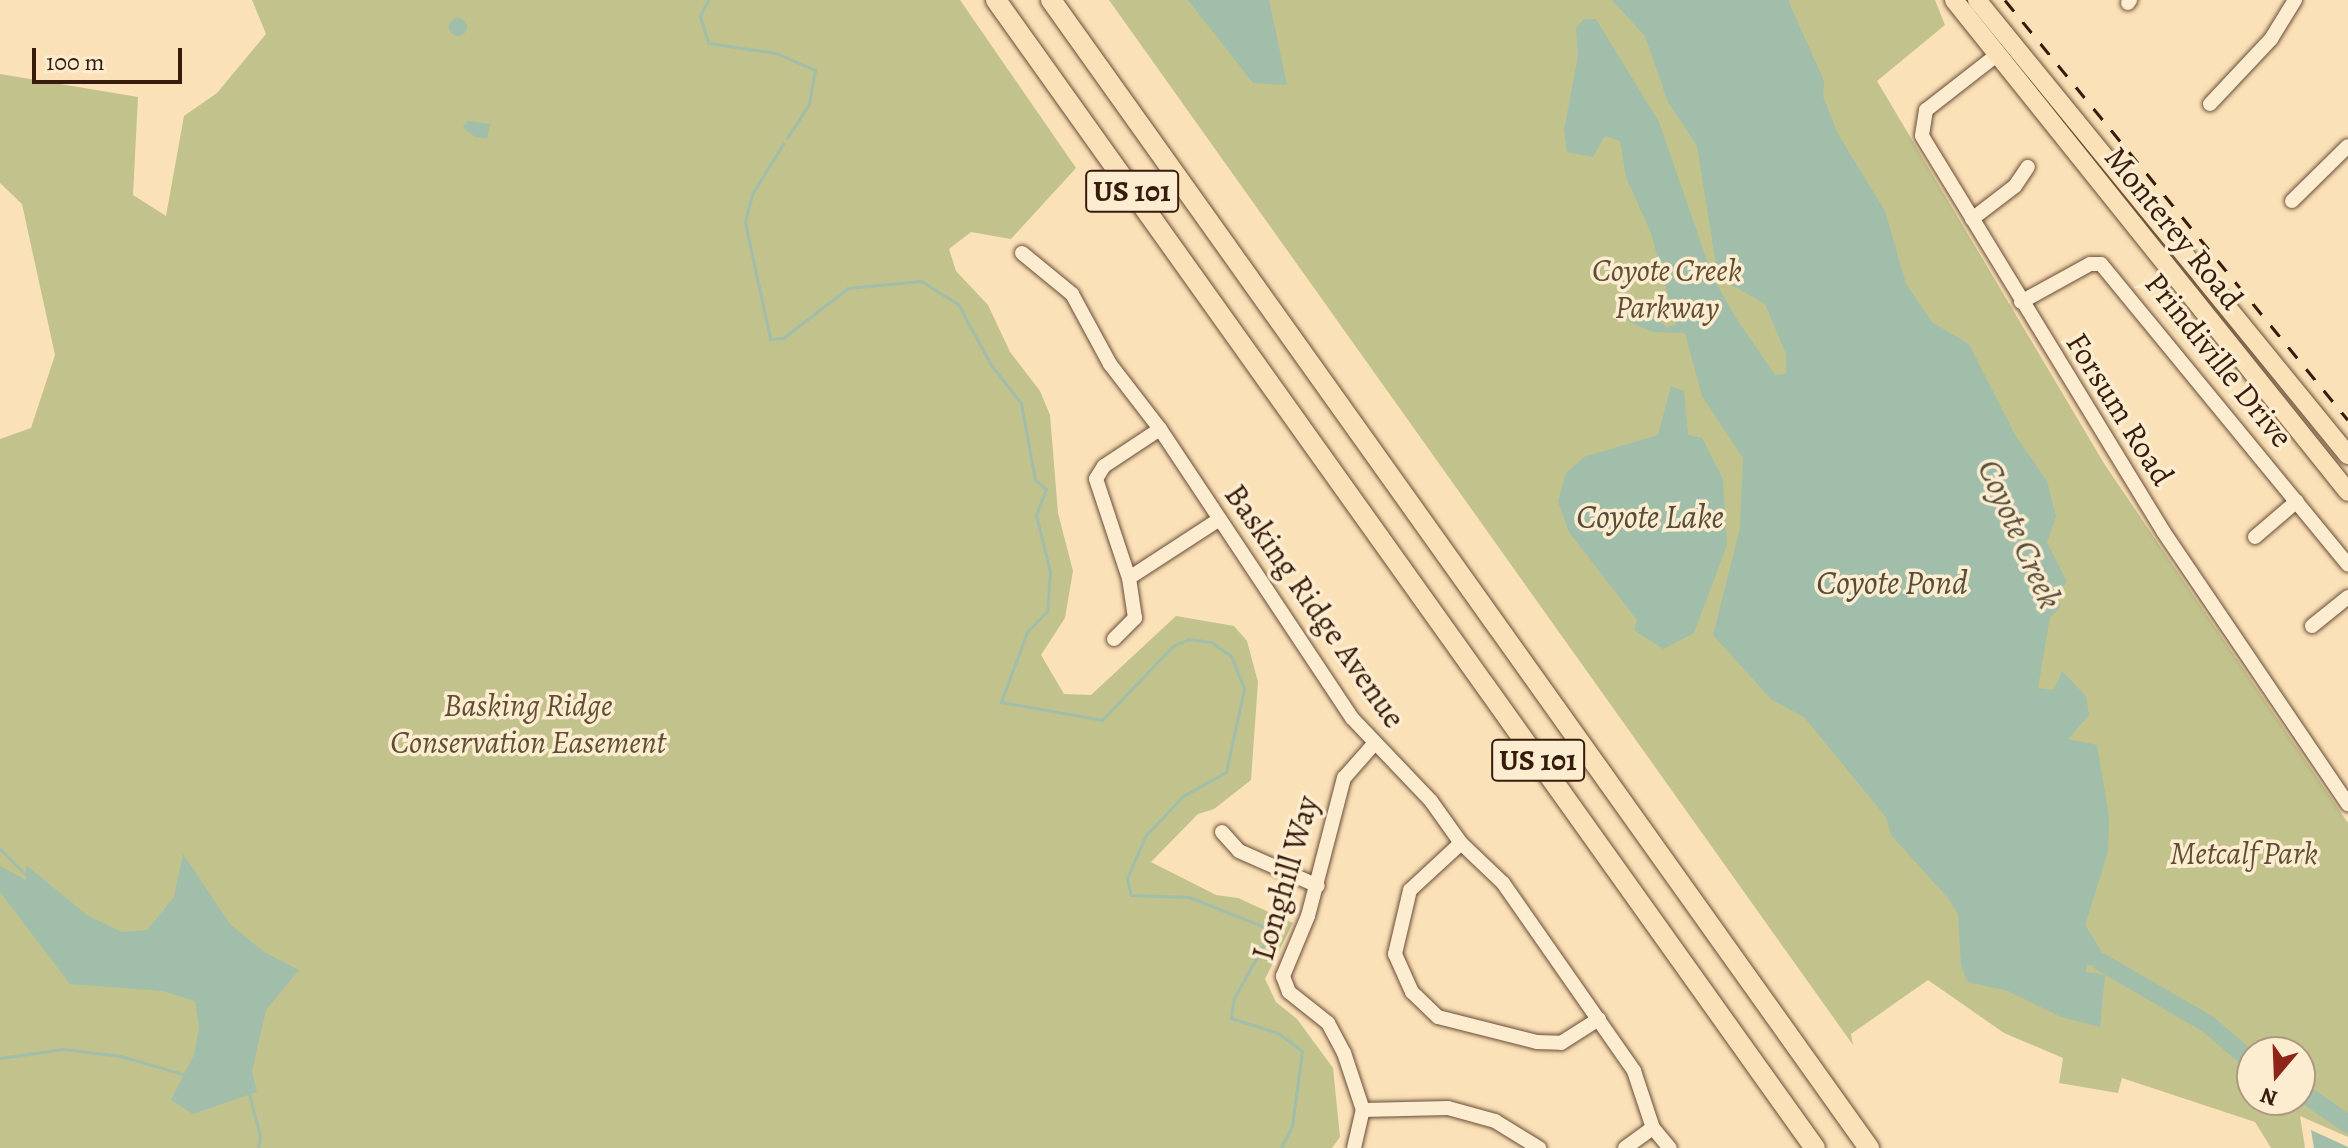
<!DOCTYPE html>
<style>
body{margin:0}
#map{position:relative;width:2348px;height:1148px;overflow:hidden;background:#fbe1b7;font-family:Alegreya,serif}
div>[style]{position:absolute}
.green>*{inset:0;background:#c2c28c}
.water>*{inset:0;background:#a0bea9}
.round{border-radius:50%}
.stream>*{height:3px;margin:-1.5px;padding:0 1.5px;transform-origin:1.5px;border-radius:1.5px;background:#a0bea9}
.river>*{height:18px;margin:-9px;padding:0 9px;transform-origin:9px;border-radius:9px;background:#a0bea9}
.roads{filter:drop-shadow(0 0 2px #684c37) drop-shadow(0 0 2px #684c37)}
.minor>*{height:14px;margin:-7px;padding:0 7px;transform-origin:7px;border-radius:7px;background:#fcecd0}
.major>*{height:18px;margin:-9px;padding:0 9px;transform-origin:9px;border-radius:9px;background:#fbe1b7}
.highway>*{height:20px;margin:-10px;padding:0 10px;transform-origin:10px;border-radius:10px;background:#fbe1b7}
.rail>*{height:3px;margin-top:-1.5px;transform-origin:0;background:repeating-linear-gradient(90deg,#371b0c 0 14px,transparent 0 28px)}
span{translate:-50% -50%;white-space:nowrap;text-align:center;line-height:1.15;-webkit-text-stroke:7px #fcecd0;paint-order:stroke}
.shield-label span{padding:2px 6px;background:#fcecd0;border:2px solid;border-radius:6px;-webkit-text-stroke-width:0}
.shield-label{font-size:30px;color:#371b0c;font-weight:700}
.street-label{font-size:32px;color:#371b0c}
.park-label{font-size:32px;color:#614d32;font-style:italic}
.water-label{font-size:34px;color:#564c3b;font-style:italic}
.north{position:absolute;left:2236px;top:1036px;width:80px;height:80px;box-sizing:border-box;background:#fcecd0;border:2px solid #ad9882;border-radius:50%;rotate:199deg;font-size:22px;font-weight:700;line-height:32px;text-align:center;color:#371b0c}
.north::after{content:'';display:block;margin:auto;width:28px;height:36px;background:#8f2418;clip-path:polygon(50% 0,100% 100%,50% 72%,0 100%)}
.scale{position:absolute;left:32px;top:48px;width:150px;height:36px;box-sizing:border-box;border:4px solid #371b0c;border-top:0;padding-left:10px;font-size:24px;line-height:28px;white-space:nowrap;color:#371b0c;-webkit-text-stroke:6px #fcecd0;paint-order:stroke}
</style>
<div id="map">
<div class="green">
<div style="clip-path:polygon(252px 0,960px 0,1076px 168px,1011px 239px,971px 232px,949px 249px,956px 271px,988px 305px,1010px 352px,1040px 391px,1050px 415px,1058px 513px,1073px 571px,1065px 618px,1041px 655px,1064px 694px,1091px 695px,1176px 616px,1234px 626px,1247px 641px,1258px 682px,1251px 780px,1214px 809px,1198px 814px,1151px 862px,1216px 895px,1238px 898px,1293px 923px,1265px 979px,1276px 1002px,1297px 1019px,1333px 1068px,1340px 1137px,1332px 1148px,0 1148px,0 439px,31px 428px,55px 355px,22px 204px,0 183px,0 74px,138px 97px,133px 195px,166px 216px,184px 116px,217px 93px,266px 34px)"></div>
<div style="clip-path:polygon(evenodd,1109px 0,1935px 0,1945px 25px,1877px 81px,2105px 465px,2348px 823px,2348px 1137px,2300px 1116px,2305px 1148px,2271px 1148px,2255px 1122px,2122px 1078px,2118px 1093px,2059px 1083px,2063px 1058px,2004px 1033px,1928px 980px,1851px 1034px,1853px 1045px,1109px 0,2252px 1052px,2300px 1052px,2300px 1100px,2252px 1100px,2252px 1052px)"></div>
</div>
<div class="water">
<div style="clip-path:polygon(1188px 0,1269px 0,1287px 85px,1253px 83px)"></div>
<div style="clip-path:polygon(1612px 0,1788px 0,1824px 81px,1823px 96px,1838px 134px,1885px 211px,1906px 284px,1933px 323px,1969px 344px,2015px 435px,2047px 481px,2056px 517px,2047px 542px,2067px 582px,2059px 592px,2060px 608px,2050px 617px,2038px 688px,2054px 690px,2062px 671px,2086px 696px,2089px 715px,2068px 739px,2097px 745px,2109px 816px,2108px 852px,2085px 925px,2102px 952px,2101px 966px,2087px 965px,2086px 972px,2105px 975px,2100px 1027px,2061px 1017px,2008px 991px,1968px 982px,1961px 966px,1958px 914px,1948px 898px,1891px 835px,1886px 817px,1804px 717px,1772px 700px,1713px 635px,1740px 528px,1743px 458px,1702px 396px,1685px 333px,1652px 332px,1626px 320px,1628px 310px,1647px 308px,1666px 327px,1676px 325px,1651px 233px,1626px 177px,1620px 141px,1605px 136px,1593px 157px,1567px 152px,1564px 130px,1578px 56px,1576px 28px,1584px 19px,1596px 19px,1659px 122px,1713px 278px,1736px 318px,1775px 375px,1786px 374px,1786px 354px,1765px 304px,1718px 277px,1697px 146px,1668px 102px,1645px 36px)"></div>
<div class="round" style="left:449px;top:18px;width:18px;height:18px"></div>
<div style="clip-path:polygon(468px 121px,490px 124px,487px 138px,475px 137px,463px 127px)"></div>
<div style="clip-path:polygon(1671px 386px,1684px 391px,1688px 435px,1702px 438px,1723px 479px,1727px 545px,1694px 633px,1663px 649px,1634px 630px,1637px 620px,1569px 532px,1558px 501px,1566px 473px,1584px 457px,1658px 435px)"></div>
<div style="clip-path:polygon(183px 854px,230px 924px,264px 952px,299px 970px,266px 1010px,252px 1071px,257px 1092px,193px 1114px,171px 1100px,194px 1055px,199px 1028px,195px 1001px,163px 991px,70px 984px,0 892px,0 866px,26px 880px,26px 865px,87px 915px,122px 932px,147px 930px,174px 897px)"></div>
<div style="clip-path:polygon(2311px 1130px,2348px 1147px,2348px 1148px,2314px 1148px)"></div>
</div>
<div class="stream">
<div style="left:708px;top:0;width:18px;rotate:117deg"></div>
<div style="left:700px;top:16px;width:28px;rotate:73deg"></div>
<div style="left:708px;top:43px;width:69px;rotate:8.4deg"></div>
<div style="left:776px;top:53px;width:43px;rotate:23.6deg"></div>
<div style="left:815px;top:70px;width:35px;rotate:100deg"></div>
<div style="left:809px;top:104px;width:40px;rotate:122.9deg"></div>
<div style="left:783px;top:144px;width:59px;rotate:121.8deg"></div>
<div style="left:752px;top:194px;width:29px;rotate:104deg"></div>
<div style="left:745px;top:222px;width:120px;rotate:77.9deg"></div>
<div style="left:770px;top:339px;width:13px;rotate:-4deg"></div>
<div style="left:783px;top:338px;width:82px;rotate:-37.6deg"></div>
<div style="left:848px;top:288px;width:73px;rotate:-5.5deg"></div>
<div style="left:921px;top:281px;width:44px;rotate:31.9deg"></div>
<div style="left:958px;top:304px;width:69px;rotate:61.6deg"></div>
<div style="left:991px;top:365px;width:48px;rotate:51.7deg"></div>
<div style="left:1021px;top:403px;width:78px;rotate:79.7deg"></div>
<div style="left:1035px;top:480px;width:14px;rotate:39deg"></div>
<div style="left:1046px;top:489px;width:28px;rotate:111deg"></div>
<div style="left:1036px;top:515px;width:59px;rotate:76.2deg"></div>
<div style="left:1050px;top:572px;width:39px;rotate:94deg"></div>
<div style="left:1047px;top:611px;width:29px;rotate:134deg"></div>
<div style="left:1027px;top:632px;width:75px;rotate:110.4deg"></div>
<div style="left:1001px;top:702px;width:103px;rotate:10.1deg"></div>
<div style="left:1102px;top:720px;width:103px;rotate:-46.2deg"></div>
<div style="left:1173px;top:646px;width:17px;rotate:-24deg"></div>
<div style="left:1189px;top:639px;width:22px;rotate:8deg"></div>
<div style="left:1211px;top:642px;width:24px;rotate:35deg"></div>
<div style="left:1231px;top:656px;width:35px;rotate:68deg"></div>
<div style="left:1244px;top:689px;width:85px;rotate:102.2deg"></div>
<div style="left:1226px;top:772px;width:49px;rotate:150.8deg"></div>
<div style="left:1183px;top:796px;width:54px;rotate:133.5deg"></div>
<div style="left:1146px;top:835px;width:47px;rotate:113.8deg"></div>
<div style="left:1127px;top:878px;width:17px;rotate:77deg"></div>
<div style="left:1131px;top:895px;width:58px;rotate:2deg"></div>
<div style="left:1189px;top:897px;width:89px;rotate:21.7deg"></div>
<div style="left:1272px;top:930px;width:78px;rotate:119.2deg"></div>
<div style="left:1234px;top:998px;width:20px;rotate:99deg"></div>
<div style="left:1231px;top:1018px;width:49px;rotate:17.7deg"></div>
<div style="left:1278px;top:1033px;width:30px;rotate:37deg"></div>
<div style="left:1302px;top:1051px;width:76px;rotate:97.6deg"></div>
<div style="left:1292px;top:1126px;width:25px;rotate:117deg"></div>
<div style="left:0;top:849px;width:40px;rotate:45deg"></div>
<div style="left:0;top:1058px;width:64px;rotate:-8.1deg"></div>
<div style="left:63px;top:1049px;width:58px;rotate:6.9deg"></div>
<div style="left:121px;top:1056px;width:68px;rotate:16.3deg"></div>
<div style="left:249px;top:1094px;width:43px;rotate:75.3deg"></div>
<div style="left:260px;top:1136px;width:12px;rotate:99deg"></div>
</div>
<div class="river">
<div style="left:2101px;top:962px;width:124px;rotate:30.1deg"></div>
<div style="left:2208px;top:1024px;width:58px;rotate:40.8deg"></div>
<div style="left:2300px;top:1091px;width:58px;rotate:34.5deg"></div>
</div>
<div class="roads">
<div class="minor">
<div style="left:2128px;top:3px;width:4px;rotate:-56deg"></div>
<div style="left:1998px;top:54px;width:91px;rotate:142.1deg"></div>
<div style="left:1926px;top:110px;width:26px;rotate:99deg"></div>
<div style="left:1922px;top:136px;width:463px;rotate:58.6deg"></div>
<div style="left:2163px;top:531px;width:330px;rotate:55.9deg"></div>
<div style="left:2210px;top:104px;width:89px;rotate:-46.8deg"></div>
<div style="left:2271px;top:39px;width:46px;rotate:-58.4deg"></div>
<div style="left:2292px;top:201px;width:78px;rotate:-44.5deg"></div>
<div style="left:1972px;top:219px;width:54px;rotate:-37.5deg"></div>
<div style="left:2015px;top:186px;width:23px;rotate:-56deg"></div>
<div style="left:1022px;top:253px;width:65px;rotate:39.4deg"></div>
<div style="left:1072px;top:294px;width:80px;rotate:61.5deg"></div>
<div style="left:1110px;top:364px;width:82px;rotate:52.4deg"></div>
<div style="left:1160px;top:429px;width:347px;rotate:56.4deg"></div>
<div style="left:1352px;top:718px;width:115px;rotate:46.4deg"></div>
<div style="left:1431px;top:801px;width:52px;rotate:54.5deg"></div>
<div style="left:1461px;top:843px;width:58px;rotate:43.6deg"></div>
<div style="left:1503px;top:883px;width:229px;rotate:55.1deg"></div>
<div style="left:1634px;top:1071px;width:60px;rotate:71.6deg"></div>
<div style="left:1653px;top:1128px;width:26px;rotate:50deg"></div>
<div style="left:2021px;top:302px;width:79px;rotate:-28.8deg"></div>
<div style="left:2090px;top:264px;width:11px"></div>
<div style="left:2101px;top:264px;width:389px;rotate:50.6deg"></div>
<div style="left:1160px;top:429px;width:67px;rotate:146.5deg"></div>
<div style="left:1104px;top:466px;width:15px;rotate:122deg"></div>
<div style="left:1096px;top:479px;width:104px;rotate:71.6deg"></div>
<div style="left:1129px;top:578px;width:108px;rotate:-33deg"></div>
<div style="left:2255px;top:537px;width:55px;rotate:-40.6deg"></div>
<div style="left:2312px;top:626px;width:46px;rotate:-38.9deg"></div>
<div style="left:1114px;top:639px;width:30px;rotate:-45deg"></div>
<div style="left:1135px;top:618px;width:40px;rotate:-98.5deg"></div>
<div style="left:1222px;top:832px;width:25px;rotate:48deg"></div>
<div style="left:1239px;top:851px;width:86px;rotate:23.9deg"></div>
<div style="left:1461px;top:843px;width:69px;rotate:137.3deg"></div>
<div style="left:1410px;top:890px;width:66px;rotate:103.2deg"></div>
<div style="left:1395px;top:954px;width:42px;rotate:65.9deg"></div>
<div style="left:1412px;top:992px;width:36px;rotate:44deg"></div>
<div style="left:1438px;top:1017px;width:102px;rotate:14.2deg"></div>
<div style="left:1537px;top:1042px;width:24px;rotate:2deg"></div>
<div style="left:1561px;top:1043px;width:45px;rotate:-32.3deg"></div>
<div style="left:1363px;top:1110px;width:85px;rotate:-1.3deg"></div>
<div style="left:1448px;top:1108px;width:49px;rotate:15.5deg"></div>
<div style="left:1495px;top:1121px;width:52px;rotate:31.5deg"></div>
<div style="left:1354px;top:1148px;width:39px;rotate:-77deg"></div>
<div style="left:1363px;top:1110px;width:60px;rotate:-108.4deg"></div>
<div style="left:1344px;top:1053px;width:34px;rotate:-118deg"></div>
<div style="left:1328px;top:1023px;width:50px;rotate:-141.5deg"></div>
<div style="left:1289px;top:992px;width:17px;rotate:-111deg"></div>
<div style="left:1283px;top:976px;width:65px;rotate:-67.4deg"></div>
<div style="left:1308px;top:916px;width:143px;rotate:-75.4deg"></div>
<div style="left:1344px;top:778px;width:45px;rotate:-48.6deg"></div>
<div style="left:1625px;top:1148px;width:34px;rotate:-36deg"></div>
</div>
<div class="major">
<div style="left:1954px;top:0;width:630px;rotate:51.31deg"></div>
<div style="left:1977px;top:0;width:587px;rotate:50.81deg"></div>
</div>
<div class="highway">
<div style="left:996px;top:0;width:1410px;rotate:54.5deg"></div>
<div style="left:1051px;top:0;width:1410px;rotate:54.53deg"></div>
</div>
</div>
<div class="rail">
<div style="left:2005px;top:0;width:542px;rotate:50.76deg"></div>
</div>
<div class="shield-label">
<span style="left:1132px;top:191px">US 101</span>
<span style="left:1538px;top:760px">US 101</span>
</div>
<div class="street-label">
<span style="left:2174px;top:228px;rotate:51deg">Monterey Road</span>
<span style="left:2219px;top:360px;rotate:51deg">Prindiville Drive</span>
<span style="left:2120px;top:409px;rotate:58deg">Forsum Road</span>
<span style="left:1315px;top:606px;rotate:55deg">Basking Ridge Avenue</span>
<span style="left:1285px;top:878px;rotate:-74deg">Longhill Way</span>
</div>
<div class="park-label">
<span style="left:1667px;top:289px">Coyote Creek<br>Parkway</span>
<span style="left:528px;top:724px">Basking Ridge<br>Conservation Easement</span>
<span style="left:2244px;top:853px">Metcalf Park</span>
</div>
<div class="water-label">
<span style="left:1650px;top:517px">Coyote Lake</span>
<span style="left:2020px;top:534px;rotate:66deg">Coyote Creek</span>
<span style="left:1892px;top:583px">Coyote Pond</span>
</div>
<div class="north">N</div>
<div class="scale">100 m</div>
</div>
